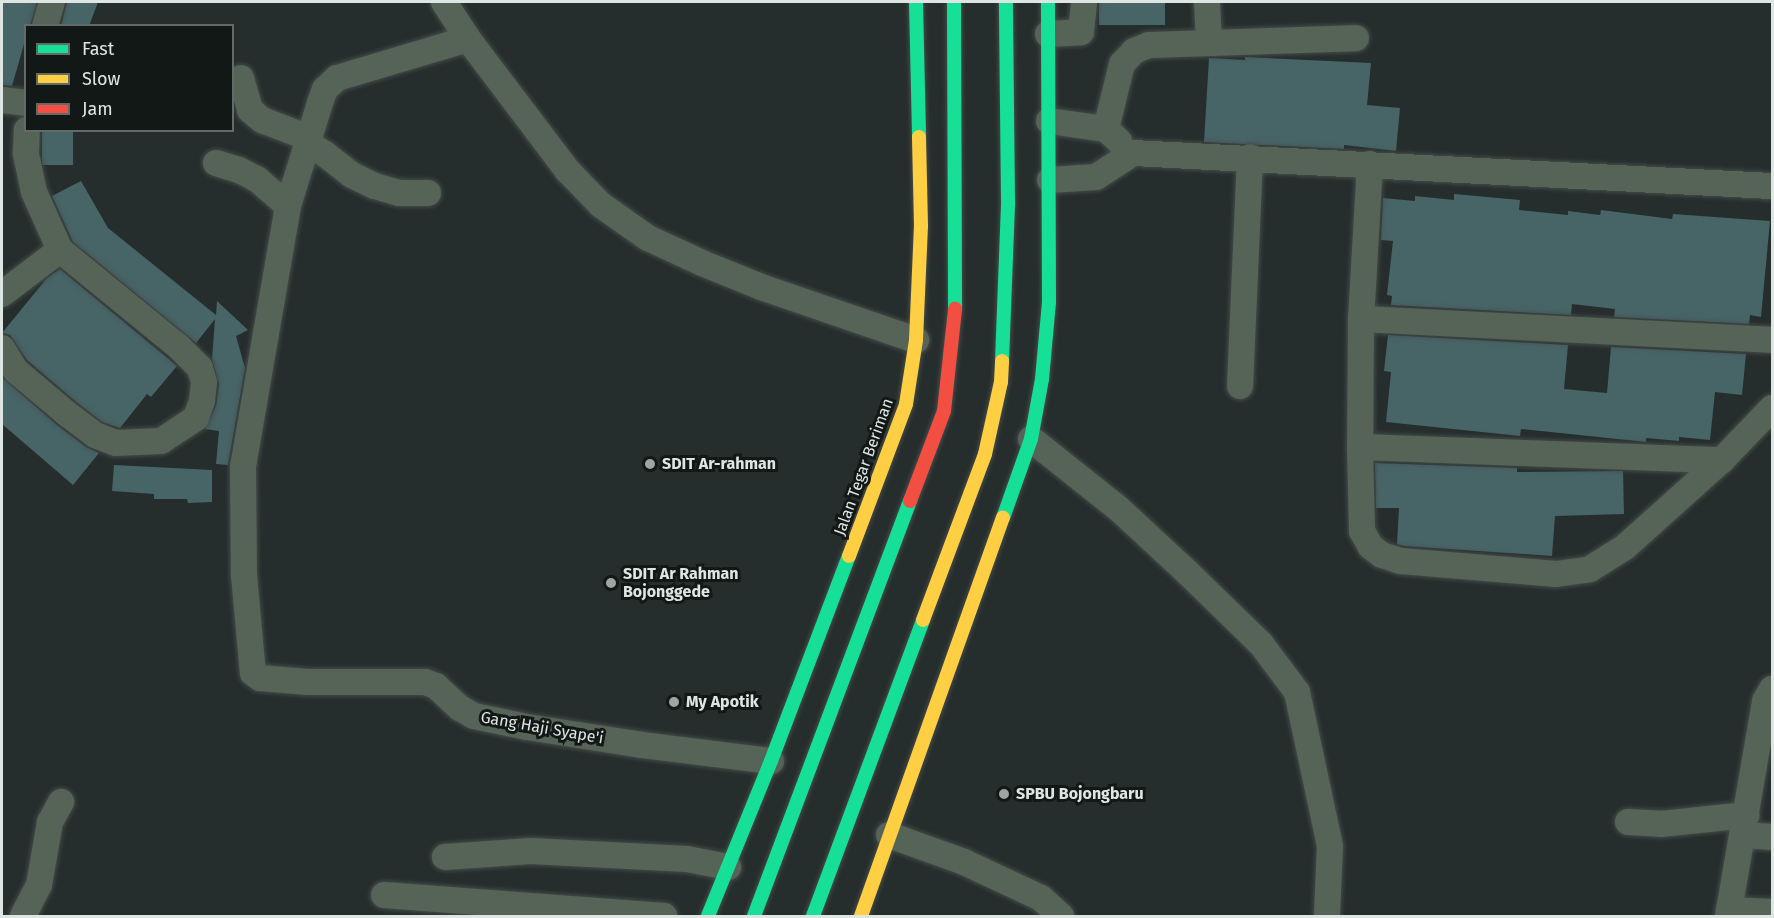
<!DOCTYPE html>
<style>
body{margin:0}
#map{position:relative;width:1774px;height:918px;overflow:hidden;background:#262e2d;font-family:"Fira Sans",sans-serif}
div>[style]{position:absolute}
.building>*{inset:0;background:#476466;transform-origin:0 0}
.roads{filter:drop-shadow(0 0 2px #444b49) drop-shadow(0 0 2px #444b49)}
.street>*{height:26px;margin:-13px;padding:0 13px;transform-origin:13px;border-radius:13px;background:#566458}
.fast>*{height:14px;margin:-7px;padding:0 7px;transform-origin:7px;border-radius:7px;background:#16e098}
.slow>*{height:14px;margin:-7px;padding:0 7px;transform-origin:7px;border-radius:7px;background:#ffcf43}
.jam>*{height:14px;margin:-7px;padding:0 7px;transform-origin:7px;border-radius:7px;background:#f24e42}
.dots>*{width:16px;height:16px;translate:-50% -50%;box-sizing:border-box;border:3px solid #121816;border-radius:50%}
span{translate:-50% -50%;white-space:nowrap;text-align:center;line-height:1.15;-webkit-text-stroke:6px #121816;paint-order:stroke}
.poi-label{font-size:16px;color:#dde6e3;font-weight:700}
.left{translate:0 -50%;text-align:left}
.street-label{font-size:16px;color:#dde6e3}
.frame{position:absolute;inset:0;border:3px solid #dde6e3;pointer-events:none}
.legend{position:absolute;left:24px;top:24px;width:210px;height:108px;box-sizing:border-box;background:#121816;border:2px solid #636a68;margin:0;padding:8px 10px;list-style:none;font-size:18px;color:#dde6e3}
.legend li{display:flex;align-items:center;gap:12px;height:30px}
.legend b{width:30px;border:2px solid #636a68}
</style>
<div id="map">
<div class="building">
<div style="clip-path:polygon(2px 2px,37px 2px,30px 26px,26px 26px,26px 37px,12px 86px,2px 85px)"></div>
<div style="clip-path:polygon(67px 2px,98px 2px,89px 26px,61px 26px)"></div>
<div style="left:1099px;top:2px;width:66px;height:23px"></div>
<div style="clip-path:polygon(1245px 57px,1371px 63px,1367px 105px,1400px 108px,1396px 151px,1344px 145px,1344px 149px,1204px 142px,1209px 58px,1245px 60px)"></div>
<div style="left:42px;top:130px;width:31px;height:35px"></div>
<div style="clip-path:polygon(81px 181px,108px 228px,216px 315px,217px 301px,248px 330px,236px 336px,245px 368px,228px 465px,216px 464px,219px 431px,205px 429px,216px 406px,219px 384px,212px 359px,215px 319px,196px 343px,73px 242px,52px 196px)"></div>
<div style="clip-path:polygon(1454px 194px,1520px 200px,1519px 210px,1568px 215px,1568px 211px,1600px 215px,1601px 210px,1672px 219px,1673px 214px,1770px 221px,1761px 317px,1750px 315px,1749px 324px,1614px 317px,1615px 309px,1572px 304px,1571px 315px,1391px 305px,1392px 296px,1387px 295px,1393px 241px,1381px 240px,1383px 198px,1415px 201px,1415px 196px,1454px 200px)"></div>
<div style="clip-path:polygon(60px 269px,177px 366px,151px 397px,147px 394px,120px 428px,102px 422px,75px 401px,27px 360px,10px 335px,2px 333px,47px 278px)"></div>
<div style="clip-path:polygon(1388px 335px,1568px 345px,1564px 389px,1607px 393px,1611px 347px,1746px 354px,1742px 395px,1715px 392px,1710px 440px,1679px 437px,1679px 441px,1646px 438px,1646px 442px,1521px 429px,1520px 436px,1386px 422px,1391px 372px,1384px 371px)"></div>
<div style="clip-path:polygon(2px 377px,57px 425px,86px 447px,99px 453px,73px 485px,2px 424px)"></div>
<div style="clip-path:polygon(1375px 463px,1517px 468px,1517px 472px,1623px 471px,1624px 514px,1555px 516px,1552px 556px,1404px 546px,1397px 544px,1399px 508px,1376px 508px)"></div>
<div style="clip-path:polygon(114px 465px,212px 470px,212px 502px,188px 503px,187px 499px,154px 499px,154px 494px,112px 491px)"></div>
</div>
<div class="roads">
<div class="street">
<div style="left:444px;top:2px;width:44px;rotate:57deg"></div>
<div style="left:468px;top:39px;width:166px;rotate:52.9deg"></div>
<div style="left:568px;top:171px;width:47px;rotate:45.9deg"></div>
<div style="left:601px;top:205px;width:57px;rotate:35.1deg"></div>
<div style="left:648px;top:238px;width:60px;rotate:24.8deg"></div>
<div style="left:702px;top:263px;width:64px;rotate:22.1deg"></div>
<div style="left:761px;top:287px;width:164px;rotate:18.9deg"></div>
<div style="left:1207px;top:2px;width:41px;rotate:87.2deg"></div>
<div style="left:45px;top:26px;width:25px;rotate:-74deg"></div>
<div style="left:1048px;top:34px;width:33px;rotate:-3deg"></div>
<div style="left:1081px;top:32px;width:30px;rotate:-84deg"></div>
<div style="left:468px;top:39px;width:137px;rotate:163.4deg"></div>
<div style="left:337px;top:78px;width:16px;rotate:137deg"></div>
<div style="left:325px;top:89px;width:15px;rotate:110deg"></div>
<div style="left:320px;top:103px;width:108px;rotate:107.3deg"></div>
<div style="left:288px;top:206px;width:265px;rotate:99.8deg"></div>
<div style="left:243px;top:467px;width:108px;rotate:89.5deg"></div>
<div style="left:244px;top:575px;width:98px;rotate:84.8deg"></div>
<div style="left:253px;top:673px;width:9px;rotate:36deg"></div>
<div style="left:260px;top:678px;width:48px;rotate:4.8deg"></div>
<div style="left:308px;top:682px;width:117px"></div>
<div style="left:425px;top:682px;width:12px;rotate:20deg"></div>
<div style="left:436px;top:686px;width:33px;rotate:43deg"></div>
<div style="left:460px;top:708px;width:16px;rotate:30deg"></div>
<div style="left:474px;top:716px;width:54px;rotate:11.7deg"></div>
<div style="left:527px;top:727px;width:116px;rotate:8.9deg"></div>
<div style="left:642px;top:745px;width:130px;rotate:7.1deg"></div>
<div style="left:241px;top:78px;width:33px;rotate:74deg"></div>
<div style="left:250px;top:110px;width:16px;rotate:40deg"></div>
<div style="left:262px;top:120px;width:50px;rotate:21deg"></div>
<div style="left:2px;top:100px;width:24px;rotate:7deg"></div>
<div style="left:1049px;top:121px;width:58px;rotate:8deg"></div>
<div style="left:1106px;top:129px;width:18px;rotate:43deg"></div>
<div style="left:1106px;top:129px;width:67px;rotate:-76.2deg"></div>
<div style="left:1122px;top:64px;width:18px;rotate:-47deg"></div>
<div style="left:1134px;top:51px;width:16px;rotate:-22deg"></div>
<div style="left:1149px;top:45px;width:207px;rotate:-1.9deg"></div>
<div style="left:307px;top:143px;width:21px;rotate:31deg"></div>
<div style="left:325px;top:154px;width:34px;rotate:38deg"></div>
<div style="left:352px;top:175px;width:25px;rotate:26deg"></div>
<div style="left:375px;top:186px;width:25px;rotate:16deg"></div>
<div style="left:399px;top:193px;width:29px"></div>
<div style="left:216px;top:163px;width:24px;rotate:17deg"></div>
<div style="left:239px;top:170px;width:20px;rotate:27deg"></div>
<div style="left:257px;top:179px;width:41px;rotate:41.1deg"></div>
<div style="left:1370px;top:164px;width:155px;rotate:93.3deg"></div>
<div style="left:1361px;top:319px;width:128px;rotate:90.4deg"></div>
<div style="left:1360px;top:447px;width:84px;rotate:88.6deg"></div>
<div style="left:1362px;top:531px;width:18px;rotate:61deg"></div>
<div style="left:1371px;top:547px;width:14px;rotate:36deg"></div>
<div style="left:1382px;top:555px;width:20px;rotate:18deg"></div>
<div style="left:1401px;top:561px;width:156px;rotate:4.8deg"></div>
<div style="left:1556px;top:574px;width:34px;rotate:-8deg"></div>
<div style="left:1590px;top:569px;width:41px;rotate:-32.2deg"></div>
<div style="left:1625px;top:547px;width:130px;rotate:-41.9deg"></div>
<div style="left:1722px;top:460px;width:72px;rotate:-46.1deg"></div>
<div style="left:1050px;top:180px;width:46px;rotate:-3.7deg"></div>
<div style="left:1096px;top:177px;width:44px;rotate:-33deg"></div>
<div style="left:1133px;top:153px;width:640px;rotate:2.96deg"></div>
<div style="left:2px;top:294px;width:73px;rotate:-37.2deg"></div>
<div style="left:1361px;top:319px;width:412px;rotate:2.9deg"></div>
<div style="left:2px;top:348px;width:26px;rotate:59deg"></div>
<div style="left:15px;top:370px;width:67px;rotate:40.1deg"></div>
<div style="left:66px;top:413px;width:36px;rotate:37deg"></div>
<div style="left:95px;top:435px;width:22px;rotate:21deg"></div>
<div style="left:116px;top:443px;width:45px;rotate:-2.5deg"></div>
<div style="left:161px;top:441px;width:42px;rotate:-33.3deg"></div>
<div style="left:196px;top:418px;width:18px;rotate:-71deg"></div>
<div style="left:202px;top:401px;width:19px;rotate:-84deg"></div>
<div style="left:204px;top:382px;width:15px;rotate:-106deg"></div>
<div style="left:200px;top:368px;width:30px;rotate:-135deg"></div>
<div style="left:179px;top:347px;width:154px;rotate:-140.8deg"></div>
<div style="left:60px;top:250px;width:64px;rotate:-114.1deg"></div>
<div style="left:34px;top:192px;width:40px;rotate:-102deg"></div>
<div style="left:26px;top:153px;width:23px;rotate:-88deg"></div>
<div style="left:1240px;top:386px;width:229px;rotate:-87.5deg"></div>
<div style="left:1031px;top:439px;width:112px;rotate:38.5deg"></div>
<div style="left:1119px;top:509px;width:93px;rotate:42.8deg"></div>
<div style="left:1187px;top:572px;width:103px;rotate:44.2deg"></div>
<div style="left:1261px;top:644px;width:60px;rotate:53.1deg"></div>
<div style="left:1297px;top:692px;width:157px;rotate:77.9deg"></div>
<div style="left:1330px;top:846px;width:70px;rotate:92.5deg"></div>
<div style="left:1360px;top:447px;width:362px;rotate:2.1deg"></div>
<div style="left:1628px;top:822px;width:33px;rotate:3deg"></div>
<div style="left:1661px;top:824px;width:86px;rotate:-6deg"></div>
<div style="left:889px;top:835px;width:80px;rotate:19.8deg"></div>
<div style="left:964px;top:862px;width:85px;rotate:25.1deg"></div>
<div style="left:1041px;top:898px;width:27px;rotate:42deg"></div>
<div style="left:1744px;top:835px;width:28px;rotate:4deg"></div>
<div style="left:445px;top:857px;width:86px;rotate:-4deg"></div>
<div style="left:531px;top:851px;width:156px;rotate:2.9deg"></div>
<div style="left:687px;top:859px;width:42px;rotate:11deg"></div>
<div style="left:384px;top:895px;width:281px;rotate:4.3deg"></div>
<div style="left:1729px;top:910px;width:43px;rotate:2.7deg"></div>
<div style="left:23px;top:916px;width:35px;rotate:-63deg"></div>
<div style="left:39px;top:885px;width:64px;rotate:-80.1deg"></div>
<div style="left:50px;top:822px;width:23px;rotate:-61deg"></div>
<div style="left:1728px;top:916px;width:218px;rotate:-80.2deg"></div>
<div style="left:1765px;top:701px;width:14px;rotate:-60deg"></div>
</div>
<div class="fast">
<div style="left:916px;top:2px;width:135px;rotate:88.7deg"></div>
<div style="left:954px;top:2px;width:307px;rotate:89.8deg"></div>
<div style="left:1002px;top:361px;width:159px;rotate:-87.8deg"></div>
<div style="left:1008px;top:202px;width:200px;rotate:-90.6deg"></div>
<div style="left:1003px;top:518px;width:84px;rotate:-70.5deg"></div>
<div style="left:1031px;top:439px;width:61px;rotate:-79.6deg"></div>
<div style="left:1042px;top:379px;width:77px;rotate:-84.8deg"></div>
<div style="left:1049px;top:302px;width:300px;rotate:-90.2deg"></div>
<div style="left:708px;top:916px;width:167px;rotate:-67.9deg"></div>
<div style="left:771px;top:761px;width:219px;rotate:-69.2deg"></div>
<div style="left:754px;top:916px;width:443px;rotate:-69.4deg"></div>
<div style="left:813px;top:916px;width:316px;rotate:-69.6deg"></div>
</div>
<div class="slow">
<div style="left:849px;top:556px;width:162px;rotate:-69.4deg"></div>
<div style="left:906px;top:404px;width:65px;rotate:-81.1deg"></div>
<div style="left:916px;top:340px;width:114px;rotate:-87.5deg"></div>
<div style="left:921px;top:226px;width:89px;rotate:-91.3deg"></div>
<div style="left:923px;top:620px;width:177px;rotate:-69.5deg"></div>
<div style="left:985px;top:454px;width:74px;rotate:-77.5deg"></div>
<div style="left:1001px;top:382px;width:21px;rotate:-87deg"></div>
<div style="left:861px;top:916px;width:423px;rotate:-70.4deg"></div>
</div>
<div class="jam">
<div style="left:910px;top:501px;width:96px;rotate:-69.3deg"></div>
<div style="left:944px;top:411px;width:103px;rotate:-83.8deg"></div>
</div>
</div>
<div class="dots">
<div style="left:650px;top:464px;background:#9da6a3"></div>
<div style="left:611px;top:583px;background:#9da6a3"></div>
<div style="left:674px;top:702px;background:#9da6a3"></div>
<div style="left:1004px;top:794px;background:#9da6a3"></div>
</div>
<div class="poi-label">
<span class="left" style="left:662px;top:464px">SDIT Ar-rahman</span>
<span class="left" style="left:623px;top:583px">SDIT Ar Rahman<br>Bojonggede</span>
<span class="left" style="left:686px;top:702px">My Apotik</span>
<span class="left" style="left:1016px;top:794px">SPBU Bojongbaru</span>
</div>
<div class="street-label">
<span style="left:864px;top:467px;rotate:-70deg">Jalan Tegar Beriman</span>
<span style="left:542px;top:728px;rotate:10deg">Gang Haji Syape'i</span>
</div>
<div class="frame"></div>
<ul class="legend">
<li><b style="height:8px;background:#16e098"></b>Fast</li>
<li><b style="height:8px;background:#ffcf43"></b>Slow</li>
<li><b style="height:8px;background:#f24e42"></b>Jam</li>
</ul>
</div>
